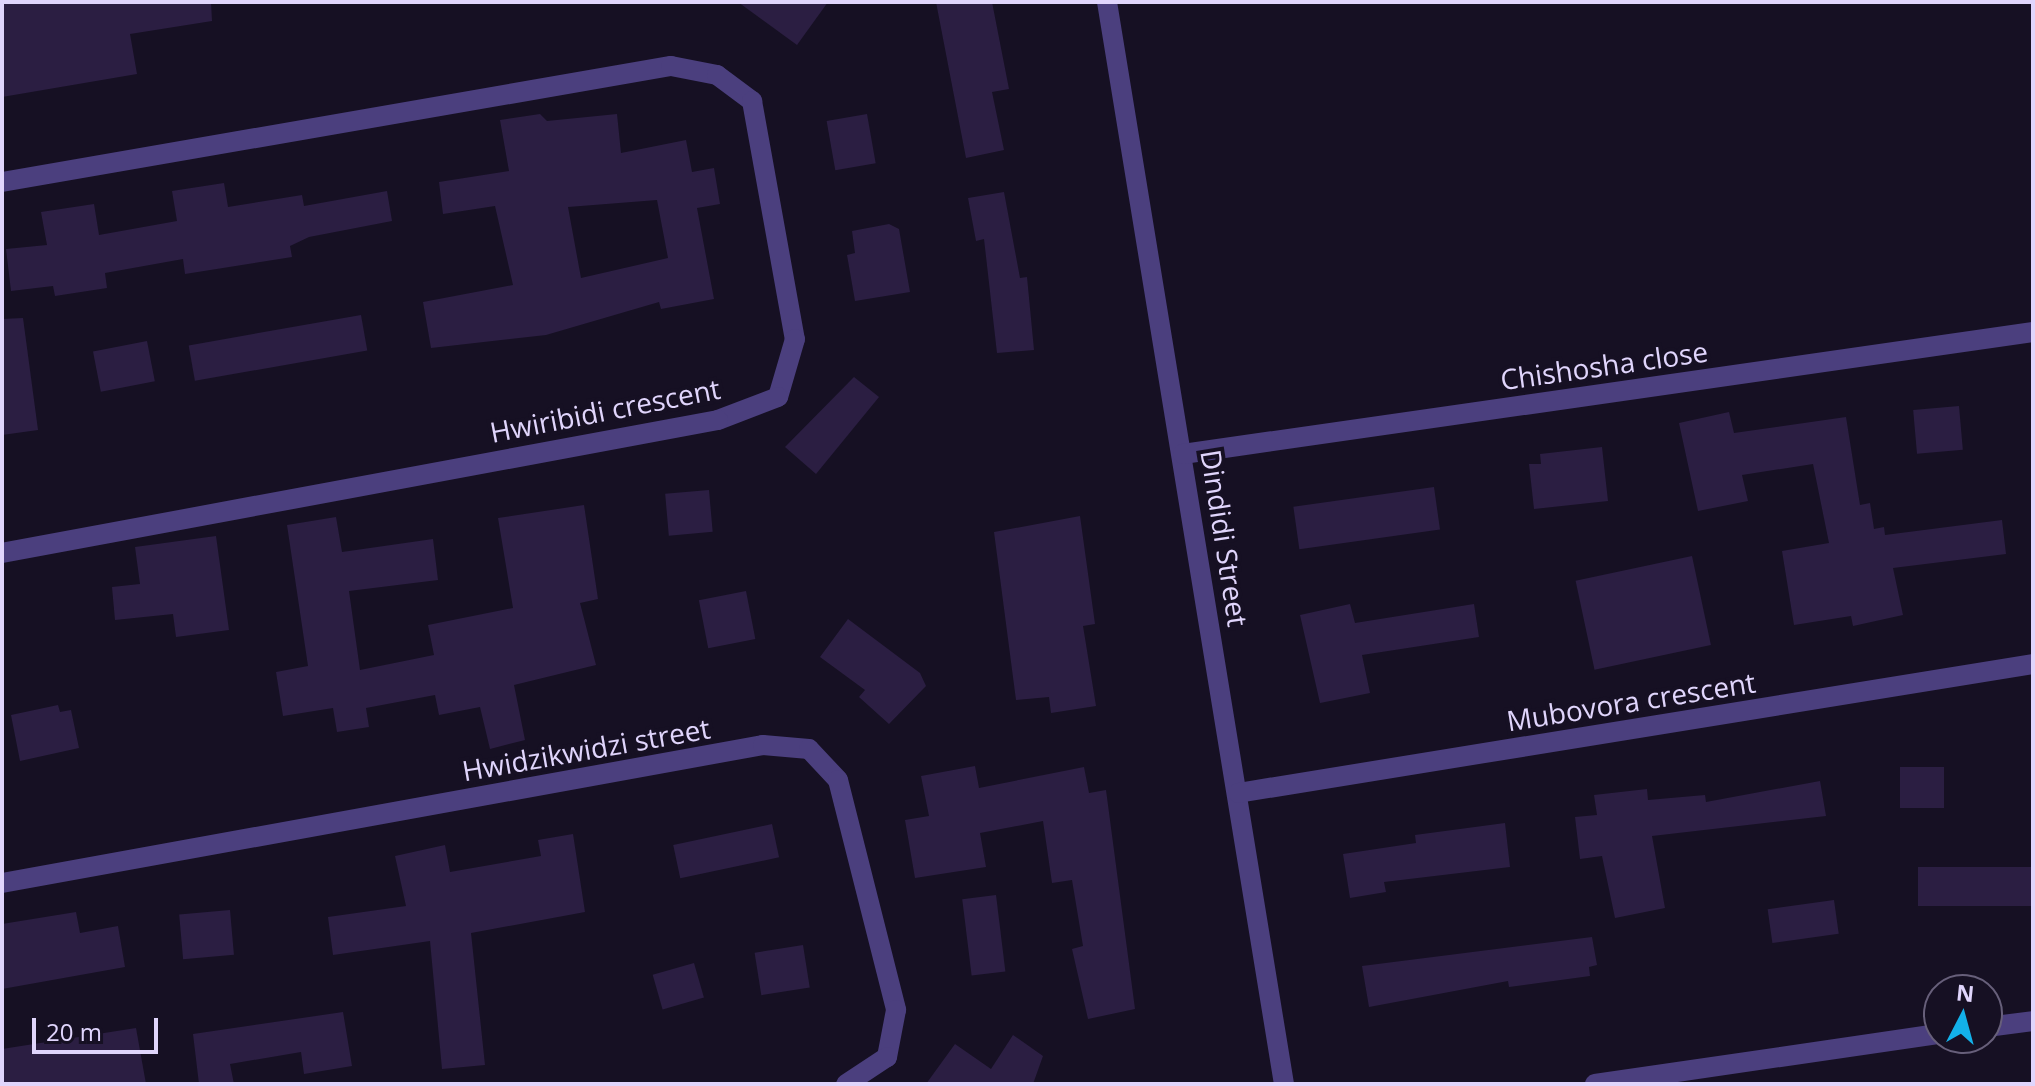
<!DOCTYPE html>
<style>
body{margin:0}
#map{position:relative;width:2035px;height:1086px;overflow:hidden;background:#161023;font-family:"Open Sans",sans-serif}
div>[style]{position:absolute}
.building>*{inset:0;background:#2b1e42;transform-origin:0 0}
.minor>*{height:20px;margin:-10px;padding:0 10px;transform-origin:10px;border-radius:10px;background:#4b3f7e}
span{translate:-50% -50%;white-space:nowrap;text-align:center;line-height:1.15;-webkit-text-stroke:8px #161023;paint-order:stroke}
.street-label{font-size:28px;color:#e0d5fc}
.frame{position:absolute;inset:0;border:4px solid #e0d5fc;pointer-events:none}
.north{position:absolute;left:1923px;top:974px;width:80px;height:80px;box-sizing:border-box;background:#161023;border:2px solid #675f7a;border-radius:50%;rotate:6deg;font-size:22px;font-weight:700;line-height:32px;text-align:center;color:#e0d5fc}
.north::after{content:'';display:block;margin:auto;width:28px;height:36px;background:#13b1e9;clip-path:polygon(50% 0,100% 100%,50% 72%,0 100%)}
.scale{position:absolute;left:32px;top:1018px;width:126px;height:36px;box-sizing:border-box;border:4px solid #e0d5fc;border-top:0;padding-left:10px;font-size:24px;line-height:28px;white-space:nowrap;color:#e0d5fc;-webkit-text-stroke:6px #161023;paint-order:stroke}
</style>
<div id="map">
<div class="building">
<div style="clip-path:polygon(2px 2px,211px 2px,212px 21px,130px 34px,137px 74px,2px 97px)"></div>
<div style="clip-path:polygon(738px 2px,828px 2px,797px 45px)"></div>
<div style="clip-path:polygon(936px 2px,992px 2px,1009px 89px,992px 92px,1004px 150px,966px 158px)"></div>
<div style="clip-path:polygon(evenodd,540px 114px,547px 121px,617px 114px,621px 153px,686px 140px,692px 172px,714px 168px,720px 204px,697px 208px,714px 299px,661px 309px,659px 302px,546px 335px,431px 348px,423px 302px,513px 285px,495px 206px,443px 214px,439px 182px,509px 171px,500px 120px,540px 114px,657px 200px,668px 258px,581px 278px,568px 207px,657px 200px)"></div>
<div style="left:867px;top:114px;width:50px;height:41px;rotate:80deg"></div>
<div style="clip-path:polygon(224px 183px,228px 207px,302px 195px,304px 206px,387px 191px,392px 221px,309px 237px,290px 246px,292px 257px,185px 274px,183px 259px,105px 273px,107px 288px,55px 296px,53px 286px,11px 291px,6px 249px,47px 245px,41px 212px,94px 204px,99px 235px,177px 221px,172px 191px)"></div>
<div style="clip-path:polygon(1004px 192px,1020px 278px,1027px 277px,1034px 350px,997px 353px,984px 239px,976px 241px,968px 198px)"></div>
<div style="clip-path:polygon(889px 224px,899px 229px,910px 292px,855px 301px,847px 255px,855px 253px,852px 231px)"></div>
<div style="left:361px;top:315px;width:36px;height:175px;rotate:80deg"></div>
<div style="clip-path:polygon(23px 318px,38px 430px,2px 435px,2px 319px)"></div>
<div style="left:147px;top:341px;width:41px;height:55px;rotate:79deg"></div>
<div style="clip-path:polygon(854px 377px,879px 397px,816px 474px,785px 447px)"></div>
<div style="left:1959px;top:406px;width:44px;height:46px;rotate:85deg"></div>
<div style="clip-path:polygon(1729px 412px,1734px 433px,1846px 417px,1860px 505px,1870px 503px,1874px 529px,1884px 527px,1885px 535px,2002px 520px,2006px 554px,1893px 568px,1903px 615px,1853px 626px,1851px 616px,1794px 625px,1782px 551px,1829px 543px,1813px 464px,1742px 475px,1748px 501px,1698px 511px,1679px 423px)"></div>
<div style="clip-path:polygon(1602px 447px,1608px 501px,1534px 509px,1529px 464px,1541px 464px,1540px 454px)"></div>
<div style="left:1434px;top:487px;width:43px;height:142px;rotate:82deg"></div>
<div style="left:709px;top:490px;width:42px;height:44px;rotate:85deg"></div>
<div style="clip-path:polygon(584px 505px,598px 599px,580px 603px,596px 665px,514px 685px,525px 740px,490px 749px,480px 707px,439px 715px,435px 695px,366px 708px,369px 727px,337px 732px,333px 708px,283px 716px,276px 672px,308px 666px,287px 525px,336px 517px,342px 552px,433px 539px,438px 580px,349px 591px,360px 670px,434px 655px,428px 625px,513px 608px,498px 518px)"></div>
<div style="clip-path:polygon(1080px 516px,1095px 624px,1083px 626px,1096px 706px,1051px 713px,1049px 697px,1016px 700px,994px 532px)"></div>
<div style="clip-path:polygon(216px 536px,229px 630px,176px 637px,173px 614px,115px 620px,112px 587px,140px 584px,135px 547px)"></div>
<div style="left:1692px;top:556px;width:91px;height:119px;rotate:78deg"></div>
<div style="left:746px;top:591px;width:49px;height:48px;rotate:79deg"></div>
<div style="clip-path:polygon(1350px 604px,1355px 623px,1474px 604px,1479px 637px,1362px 655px,1370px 693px,1320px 703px,1300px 615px)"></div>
<div style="clip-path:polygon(848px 619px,920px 673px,926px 686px,889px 724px,859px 697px,865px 690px,820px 657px)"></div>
<div style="clip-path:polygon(58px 705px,60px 712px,71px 710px,79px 748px,20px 761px,11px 715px)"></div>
<div style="clip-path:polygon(975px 766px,979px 788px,1084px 767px,1089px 793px,1106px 790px,1135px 1009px,1088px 1019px,1072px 949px,1083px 946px,1072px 880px,1052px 883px,1043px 821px,980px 833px,986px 867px,915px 878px,905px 820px,929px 816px,921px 776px)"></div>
<div style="left:1944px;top:767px;width:41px;height:44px;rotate:90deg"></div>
<div style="clip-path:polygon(1820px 781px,1826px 816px,1652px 836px,1665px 908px,1615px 918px,1602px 856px,1580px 859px,1575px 817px,1597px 815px,1594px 795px,1647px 789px,1648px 800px,1705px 795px,1706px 802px)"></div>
<div style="clip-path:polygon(1505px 823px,1510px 867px,1384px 882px,1386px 892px,1350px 898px,1343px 854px,1416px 843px,1415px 835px)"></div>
<div style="left:772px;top:824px;width:34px;height:101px;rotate:78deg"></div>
<div style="clip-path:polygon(573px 834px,585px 912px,471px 933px,485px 1065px,442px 1069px,430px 941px,333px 955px,328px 917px,406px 906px,395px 856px,445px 845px,450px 872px,541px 856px,538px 840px)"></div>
<div style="left:2033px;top:867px;width:39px;height:115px;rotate:90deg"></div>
<div style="left:996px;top:895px;width:77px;height:34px;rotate:83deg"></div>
<div style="left:1834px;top:900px;width:34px;height:67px;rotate:82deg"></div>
<div style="left:230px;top:910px;width:45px;height:51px;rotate:85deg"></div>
<div style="clip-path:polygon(76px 912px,80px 933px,118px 926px,125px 967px,2px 989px,2px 924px)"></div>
<div style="clip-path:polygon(1592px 937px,1597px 965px,1589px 967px,1590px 976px,1509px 987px,1508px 981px,1369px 1007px,1362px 966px)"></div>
<div style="left:803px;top:945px;width:43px;height:49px;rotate:81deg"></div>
<div style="left:694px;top:963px;width:36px;height:43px;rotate:74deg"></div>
<div style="clip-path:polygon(343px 1012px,352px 1066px,304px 1074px,301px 1052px,230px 1064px,234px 1084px,199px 1084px,193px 1034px)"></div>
<div style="clip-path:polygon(136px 1028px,146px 1084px,2px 1084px,2px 1049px)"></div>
<div style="clip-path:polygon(1013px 1035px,1043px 1056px,1033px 1084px,926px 1084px,955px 1044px,991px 1069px)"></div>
</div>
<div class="minor">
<div style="left:1107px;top:2px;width:1096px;rotate:80.71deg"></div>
<div style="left:2px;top:182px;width:679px;rotate:-9.84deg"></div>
<div style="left:671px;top:66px;width:47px;rotate:11.1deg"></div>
<div style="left:717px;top:75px;width:44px;rotate:36.6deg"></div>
<div style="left:752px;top:101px;width:242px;rotate:79.8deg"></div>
<div style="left:795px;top:339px;width:60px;rotate:106.3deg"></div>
<div style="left:778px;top:397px;width:64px;rotate:159deg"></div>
<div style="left:718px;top:420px;width:728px;rotate:169.48deg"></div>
<div style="left:1183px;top:454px;width:859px;rotate:-8.17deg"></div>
<div style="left:1238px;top:793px;width:805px;rotate:-9.22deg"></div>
<div style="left:2px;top:883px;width:773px;rotate:-10.28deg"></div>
<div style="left:763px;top:745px;width:46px;rotate:5deg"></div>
<div style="left:809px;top:749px;width:42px;rotate:46.9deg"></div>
<div style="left:838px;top:780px;width:237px;rotate:75.8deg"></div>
<div style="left:896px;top:1010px;width:48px;rotate:100.8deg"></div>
<div style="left:887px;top:1057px;width:49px;rotate:146.6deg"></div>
<div style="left:1987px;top:1027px;width:46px;rotate:-7.4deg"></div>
<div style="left:1595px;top:1084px;width:348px;rotate:-8.3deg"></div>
</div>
<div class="street-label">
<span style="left:1604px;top:365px;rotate:-8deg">Chishosha close</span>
<span style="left:605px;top:410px;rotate:-11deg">Hwiribidi crescent</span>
<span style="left:1225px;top:538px;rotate:81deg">Dindidi Street</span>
<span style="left:1631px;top:701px;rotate:-9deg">Mubovora crescent</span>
<span style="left:586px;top:749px;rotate:-10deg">Hwidzikwidzi street</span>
</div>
<div class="frame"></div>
<div class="north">N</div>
<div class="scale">20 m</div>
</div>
